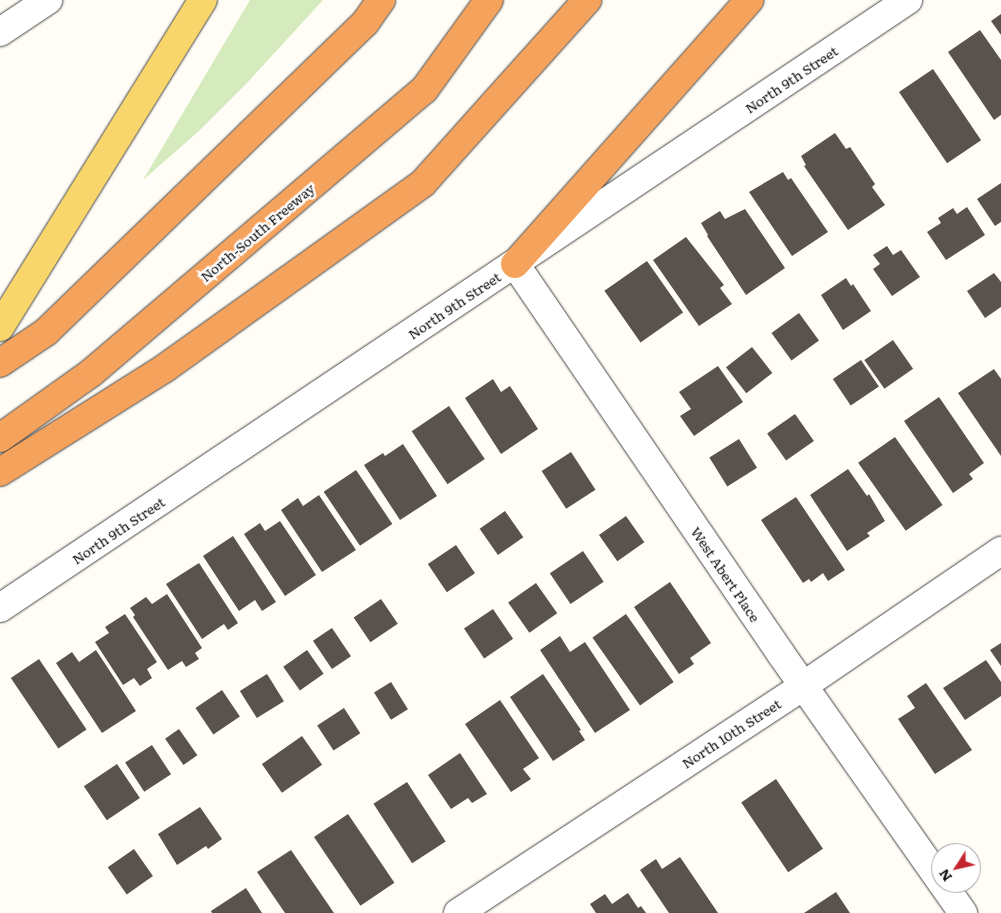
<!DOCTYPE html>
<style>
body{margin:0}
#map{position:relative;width:1001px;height:913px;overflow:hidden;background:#fffdf5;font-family:Literata,serif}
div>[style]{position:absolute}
.green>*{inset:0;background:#d5ebbd}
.building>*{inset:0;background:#5a524d;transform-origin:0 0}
.roads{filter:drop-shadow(0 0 1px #444) drop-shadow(0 0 1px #444)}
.minor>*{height:28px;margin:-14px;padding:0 14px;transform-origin:14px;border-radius:14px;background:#fff}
.major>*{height:28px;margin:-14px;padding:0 14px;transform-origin:14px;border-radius:14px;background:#f9d66b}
.highway>*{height:28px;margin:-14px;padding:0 14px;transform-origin:14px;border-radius:14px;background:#f5a25d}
span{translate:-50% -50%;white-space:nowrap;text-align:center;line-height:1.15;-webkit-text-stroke:5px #fff;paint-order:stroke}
.street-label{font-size:14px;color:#111}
.north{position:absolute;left:931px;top:843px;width:50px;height:50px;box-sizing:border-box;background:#fff;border:1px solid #a0a0a0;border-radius:50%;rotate:235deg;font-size:14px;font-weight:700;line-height:20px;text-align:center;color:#111}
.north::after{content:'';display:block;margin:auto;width:18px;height:22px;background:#c4262e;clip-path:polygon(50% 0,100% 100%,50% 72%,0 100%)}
</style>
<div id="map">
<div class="green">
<div style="clip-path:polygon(250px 0,323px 0,247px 83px,199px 131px,143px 180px)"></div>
</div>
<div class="building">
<div style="clip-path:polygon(1001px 14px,1001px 35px,991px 21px)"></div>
<div style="clip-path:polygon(980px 30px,1001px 60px,1001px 115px,994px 120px,948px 52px)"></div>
<div style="left:933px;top:69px;width:86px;height:41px;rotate:56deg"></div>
<div style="clip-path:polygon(835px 133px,846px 149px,850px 147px,875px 184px,872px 187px,885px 205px,848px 230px,804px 166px,806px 165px,801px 156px)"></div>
<div style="clip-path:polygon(783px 172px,788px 180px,791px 178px,828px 232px,792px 256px,749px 192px)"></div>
<div style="clip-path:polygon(1001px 183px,1001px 222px,995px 226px,977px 199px)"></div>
<div style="clip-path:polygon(967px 207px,985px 235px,946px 260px,927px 232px,941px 223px,938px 218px,953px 208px,957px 214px)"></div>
<div style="clip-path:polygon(745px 209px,785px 268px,746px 295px,707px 236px,708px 235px,701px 223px,720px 211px,725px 219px)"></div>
<div style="clip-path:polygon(686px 237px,724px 285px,720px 288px,732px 304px,699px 326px,653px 260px)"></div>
<div style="clip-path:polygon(887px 246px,893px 255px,901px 250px,920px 277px,892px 296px,873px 269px,880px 264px,873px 255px)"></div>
<div style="left:647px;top:261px;width:63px;height:52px;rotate:55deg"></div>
<div style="clip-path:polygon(994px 273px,1001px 282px,1001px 307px,985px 318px,967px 291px)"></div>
<div style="clip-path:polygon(846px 278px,851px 286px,853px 284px,871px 311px,843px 330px,821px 295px)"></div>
<div style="left:799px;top:313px;width:34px;height:34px;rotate:54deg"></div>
<div style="left:893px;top:340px;width:35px;height:35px;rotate:55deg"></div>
<div style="left:752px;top:347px;width:33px;height:33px;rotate:52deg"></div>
<div style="left:861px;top:360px;width:32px;height:34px;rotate:56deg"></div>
<div style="clip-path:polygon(718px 366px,743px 402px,694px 436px,680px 416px,691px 409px,679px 392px)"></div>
<div style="clip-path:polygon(994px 369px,1001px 379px,1001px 456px,958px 393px)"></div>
<div style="clip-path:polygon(493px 379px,501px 392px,510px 386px,538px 429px,501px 454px,465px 398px)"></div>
<div style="clip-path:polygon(939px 397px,984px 463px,969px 474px,973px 479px,953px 493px,904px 421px)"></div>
<div style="left:449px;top:406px;width:64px;height:45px;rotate:56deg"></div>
<div style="left:795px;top:414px;width:33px;height:34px;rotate:55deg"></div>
<div style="left:895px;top:437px;width:83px;height:45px;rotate:55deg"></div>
<div style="left:739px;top:439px;width:34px;height:35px;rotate:58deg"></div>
<div style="clip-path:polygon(403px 444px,437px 496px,400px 520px,364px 465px,383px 453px,385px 456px)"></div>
<div style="left:571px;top:452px;width:45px;height:35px;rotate:57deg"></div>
<div style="clip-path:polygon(848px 469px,867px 496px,869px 494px,885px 521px,867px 533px,870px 536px,847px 551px,810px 495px)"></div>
<div style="left:356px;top:470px;width:65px;height:39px;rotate:56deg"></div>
<div style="clip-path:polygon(319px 495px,356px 550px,322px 572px,281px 510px,298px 498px,303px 506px)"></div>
<div style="clip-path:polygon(796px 497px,845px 570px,828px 581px,823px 573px,811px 582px,809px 579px,803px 583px,761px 520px)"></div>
<div style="left:505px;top:511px;width:32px;height:31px;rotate:55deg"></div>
<div style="left:626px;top:516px;width:32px;height:33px;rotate:55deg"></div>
<div style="clip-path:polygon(280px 521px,316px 575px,285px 596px,244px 534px,260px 523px,265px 531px)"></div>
<div style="clip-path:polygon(233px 536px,276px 602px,262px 611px,255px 600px,239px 611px,203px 556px)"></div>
<div style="left:456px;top:545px;width:34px;height:34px;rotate:56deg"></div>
<div style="left:583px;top:551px;width:37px;height:40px;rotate:56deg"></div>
<div style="clip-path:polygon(199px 563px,238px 623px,228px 630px,224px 624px,202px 639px,166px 584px)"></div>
<div style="clip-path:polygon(670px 582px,711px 643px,690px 658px,694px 664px,679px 674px,634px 607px)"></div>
<div style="left:536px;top:583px;width:37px;height:34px;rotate:55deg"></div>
<div style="clip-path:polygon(167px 594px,202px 648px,195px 653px,199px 659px,186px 667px,182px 661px,168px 670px,133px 617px,135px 615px,130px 608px,146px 597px,152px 604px)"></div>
<div style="left:381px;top:599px;width:30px;height:33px;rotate:56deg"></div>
<div style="left:493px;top:609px;width:36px;height:35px;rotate:56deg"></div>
<div style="clip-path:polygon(125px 614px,157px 662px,147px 669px,152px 678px,140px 686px,134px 678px,123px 685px,95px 642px,109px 633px,105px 627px)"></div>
<div style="left:626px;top:614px;width:83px;height:41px;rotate:55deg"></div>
<div style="left:332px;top:628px;width:34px;height:23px;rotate:56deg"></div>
<div style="clip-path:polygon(560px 636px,570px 652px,585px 642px,630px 710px,595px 733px,540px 650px)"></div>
<div style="clip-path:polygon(1001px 643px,1001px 666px,990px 650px)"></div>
<div style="clip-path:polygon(96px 650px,136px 711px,102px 733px,56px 663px,72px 652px,79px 662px)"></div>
<div style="left:307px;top:650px;width:29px;height:29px;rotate:55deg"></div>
<div style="left:39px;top:659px;width:85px;height:34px;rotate:56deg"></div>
<div style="clip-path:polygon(986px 660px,1001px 682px,1001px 696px,965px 720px,943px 688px)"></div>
<div style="left:267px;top:674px;width:32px;height:32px;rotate:58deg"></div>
<div style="clip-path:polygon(543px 674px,581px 730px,579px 731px,585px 740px,553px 761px,510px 697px)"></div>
<div style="left:391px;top:682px;width:32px;height:20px;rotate:58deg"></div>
<div style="clip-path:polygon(926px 683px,972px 750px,935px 774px,898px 719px,915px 708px,907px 696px)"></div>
<div style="left:222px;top:690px;width:32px;height:32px;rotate:56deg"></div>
<div style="clip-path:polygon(500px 700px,539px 758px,523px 769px,531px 779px,511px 792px,465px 724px)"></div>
<div style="left:344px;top:708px;width:30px;height:32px;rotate:57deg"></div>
<div style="left:179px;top:729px;width:32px;height:17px;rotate:55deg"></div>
<div style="left:302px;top:736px;width:35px;height:49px;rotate:55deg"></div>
<div style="left:152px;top:745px;width:35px;height:32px;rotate:57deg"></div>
<div style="clip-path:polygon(460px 753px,487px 794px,472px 803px,468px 798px,451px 809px,428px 775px)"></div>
<div style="left:117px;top:764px;width:41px;height:40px;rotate:56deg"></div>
<div style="left:776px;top:779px;width:84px;height:42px;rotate:56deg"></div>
<div style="left:407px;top:782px;width:71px;height:40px;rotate:57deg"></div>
<div style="clip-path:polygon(200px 807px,222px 839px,208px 849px,206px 846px,177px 865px,158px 834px)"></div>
<div style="left:348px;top:814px;width:83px;height:41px;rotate:56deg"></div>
<div style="left:134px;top:849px;width:33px;height:32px;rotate:55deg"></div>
<div style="clip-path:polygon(291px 850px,334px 913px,285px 913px,257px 872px)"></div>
<div style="clip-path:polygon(680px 857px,718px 913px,669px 913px,640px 870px,656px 859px,662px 869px)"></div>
<div style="clip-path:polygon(246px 888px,262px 913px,212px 913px,211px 911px)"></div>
<div style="clip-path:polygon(836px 892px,850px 913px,804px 913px)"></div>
<div style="clip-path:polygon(628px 893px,638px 908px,641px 906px,646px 913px,596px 913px,590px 904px,605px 894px,612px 904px)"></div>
</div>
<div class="roads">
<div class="minor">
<div style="left:0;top:32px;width:58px;rotate:-33.7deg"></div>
<div style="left:515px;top:264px;width:472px;rotate:55.7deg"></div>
<div style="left:781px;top:654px;width:279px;rotate:54.9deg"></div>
<div style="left:0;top:608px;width:1093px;rotate:-33.81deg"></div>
<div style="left:942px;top:883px;width:37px;rotate:55deg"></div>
<div style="left:458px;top:913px;width:413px;rotate:-33.3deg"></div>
<div style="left:803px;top:686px;width:240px;rotate:-34.3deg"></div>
</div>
<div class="major">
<div style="left:0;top:327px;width:385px;rotate:-58.2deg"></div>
</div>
<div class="highway">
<div style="left:515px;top:264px;width:353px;rotate:-48.4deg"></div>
<div style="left:0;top:363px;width:55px;rotate:-34deg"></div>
<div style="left:46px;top:332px;width:444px;rotate:-44.1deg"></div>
<div style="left:365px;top:23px;width:28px;rotate:-55deg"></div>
<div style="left:0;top:438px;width:112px;rotate:-35.5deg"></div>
<div style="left:91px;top:373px;width:437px;rotate:-40.4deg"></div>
<div style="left:424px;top:90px;width:111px;rotate:-54.2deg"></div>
<div style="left:0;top:472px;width:195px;rotate:-32.2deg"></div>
<div style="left:165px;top:368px;width:317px;rotate:-35.6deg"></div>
<div style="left:423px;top:183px;width:246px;rotate:-48.1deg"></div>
</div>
</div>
<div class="street-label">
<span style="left:791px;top:79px;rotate:-34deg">North 9th Street</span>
<span style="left:257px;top:232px;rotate:-40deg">North-South Freeway</span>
<span style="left:454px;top:305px;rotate:-34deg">North 9th Street</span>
<span style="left:118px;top:530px;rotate:-34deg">North 9th Street</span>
<span style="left:726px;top:574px;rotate:56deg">West Abert Place</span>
<span style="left:731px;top:733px;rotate:-33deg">North 10th Street</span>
</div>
<div class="north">N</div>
</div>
